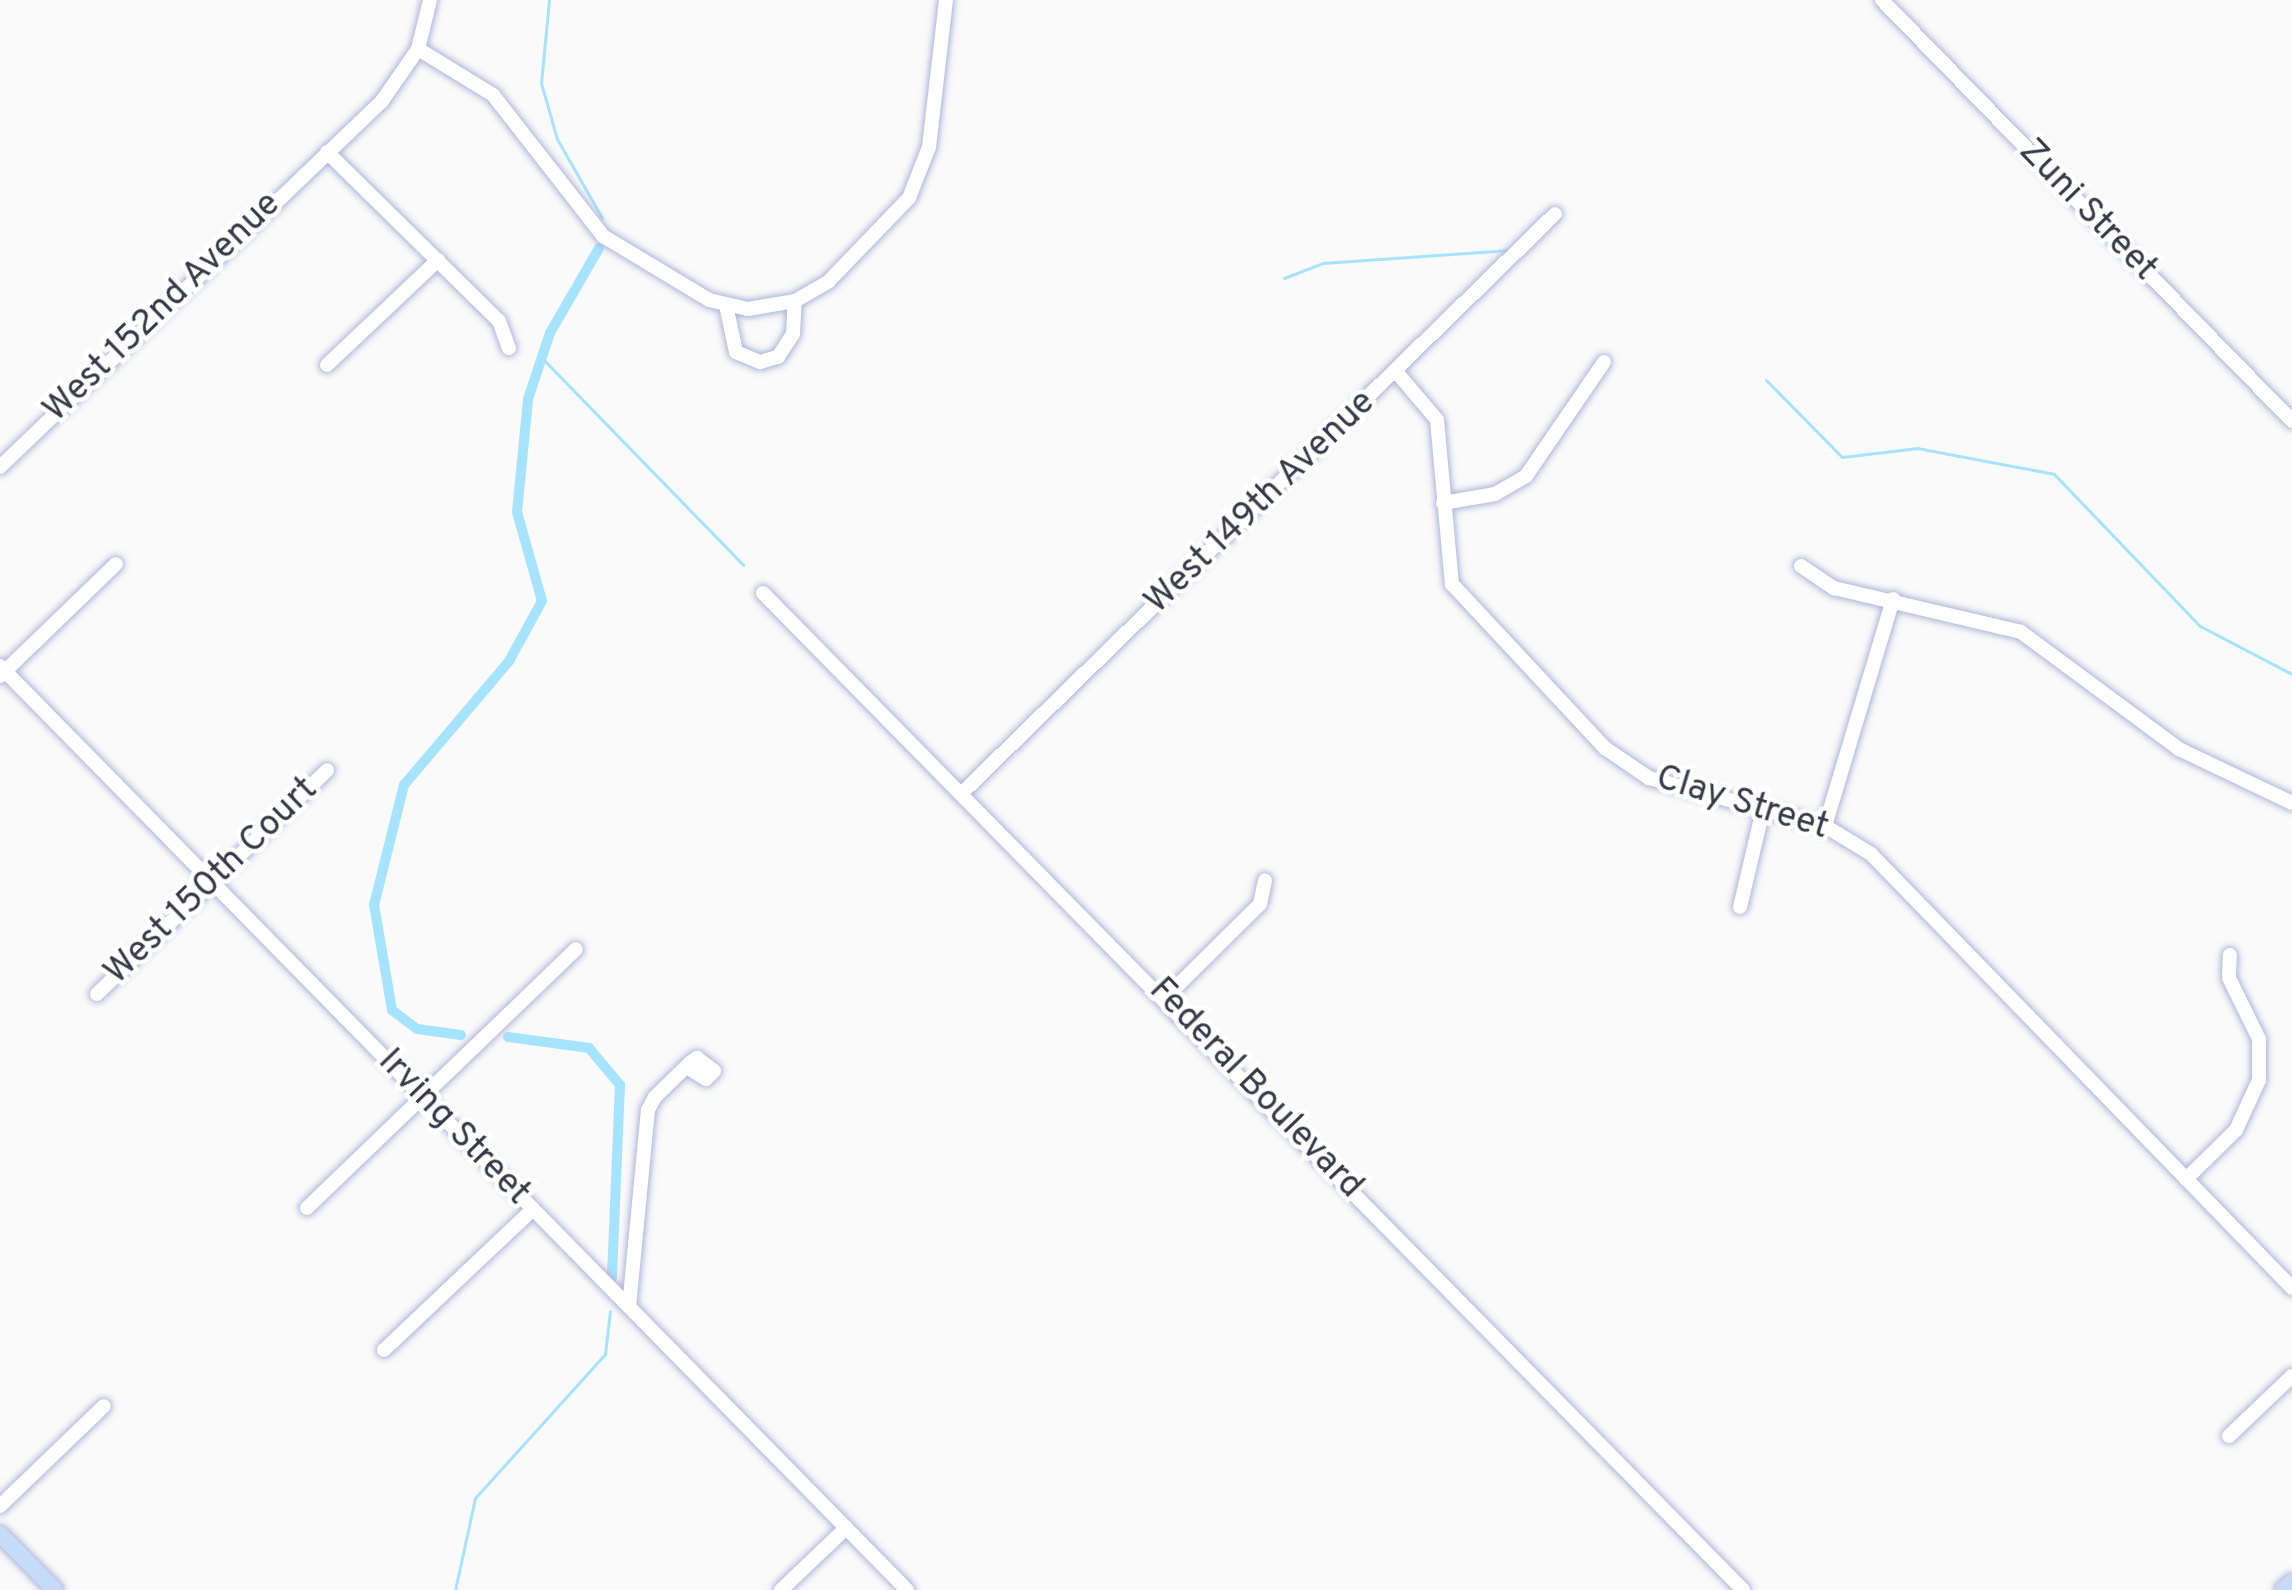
<!DOCTYPE html>
<style>
body{margin:0}
#map{position:relative;width:2292px;height:1590px;overflow:hidden;background:#fafafa;font-family:Overpass,sans-serif}
div>[style]{position:absolute}
.stream>*{height:3px;margin:-1.5px;padding:0 1.5px;transform-origin:1.5px;border-radius:1.5px;background:#a6e3ff}
.canal>*{height:10px;margin:-5px;padding:0 5px;transform-origin:5px;border-radius:5px;background:#a6e3ff}
.roads{filter:drop-shadow(0 0 3px #b2b6d9) drop-shadow(0 0 3px #b2b6d9)}
.minor>*{height:14px;margin:-7px;padding:0 7px;transform-origin:7px;border-radius:7px;background:#fff}
.major>*{height:16px;margin:-8px;padding:0 8px;transform-origin:8px;border-radius:8px;background:#c5dbf7}
span{translate:-50% -50%;white-space:nowrap;text-align:center;line-height:1.15;-webkit-text-stroke:9px #fff;paint-order:stroke}
.street-label{font-size:36px;color:#373947}
</style>
<div id="map">
<div class="stream">
<div style="left:549px;top:0;width:83px;rotate:95.5deg"></div>
<div style="left:541px;top:83px;width:58px;rotate:74.1deg"></div>
<div style="left:557px;top:139px;width:91px;rotate:60.3deg"></div>
<div style="left:1284px;top:278px;width:42px;rotate:-21deg"></div>
<div style="left:1323px;top:263px;width:184px;rotate:-4deg"></div>
<div style="left:541px;top:357px;width:290px;rotate:45.8deg"></div>
<div style="left:1766px;top:380px;width:108px;rotate:45.4deg"></div>
<div style="left:1842px;top:457px;width:76px;rotate:-6.8deg"></div>
<div style="left:1917px;top:448px;width:139px;rotate:10.7deg"></div>
<div style="left:2054px;top:474px;width:211px;rotate:46.2deg"></div>
<div style="left:2200px;top:626px;width:104px;rotate:27.6deg"></div>
<div style="left:455px;top:1590px;width:94px;rotate:-77.7deg"></div>
<div style="left:475px;top:1498px;width:194px;rotate:-47.9deg"></div>
<div style="left:605px;top:1354px;width:43px;rotate:-83.4deg"></div>
</div>
<div class="canal">
<div style="left:461px;top:1035px;width:44px;rotate:-172.2deg"></div>
<div style="left:417px;top:1029px;width:31px;rotate:-143deg"></div>
<div style="left:392px;top:1010px;width:107px;rotate:-99.7deg"></div>
<div style="left:374px;top:905px;width:124px;rotate:-76deg"></div>
<div style="left:404px;top:785px;width:162px;rotate:-49.7deg"></div>
<div style="left:509px;top:661px;width:68px;rotate:-61.2deg"></div>
<div style="left:542px;top:601px;width:92px;rotate:-105.7deg"></div>
<div style="left:517px;top:512px;width:114px;rotate:-84.4deg"></div>
<div style="left:528px;top:399px;width:70px;rotate:-71.6deg"></div>
<div style="left:550px;top:333px;width:98px;rotate:-60deg"></div>
<div style="left:508px;top:1037px;width:82px;rotate:7.7deg"></div>
<div style="left:589px;top:1048px;width:48px;rotate:50deg"></div>
<div style="left:620px;top:1085px;width:193px;rotate:92.4deg"></div>
</div>
<div class="roads">
<div class="minor">
<div style="left:1882px;top:0;width:588px;rotate:45.76deg"></div>
<div style="left:418px;top:49px;width:88px;rotate:31.5deg"></div>
<div style="left:493px;top:95px;width:179px;rotate:52deg"></div>
<div style="left:603px;top:236px;width:124px;rotate:31.1deg"></div>
<div style="left:709px;top:300px;width:40px;rotate:13deg"></div>
<div style="left:748px;top:309px;width:48px;rotate:-9.7deg"></div>
<div style="left:327px;top:152px;width:241px;rotate:44.5deg"></div>
<div style="left:499px;top:321px;width:29px;rotate:70deg"></div>
<div style="left:726px;top:305px;width:48px;rotate:78deg"></div>
<div style="left:736px;top:352px;width:26px;rotate:23deg"></div>
<div style="left:760px;top:362px;width:19px;rotate:-16deg"></div>
<div style="left:778px;top:357px;width:27px;rotate:-57deg"></div>
<div style="left:793px;top:334px;width:33px;rotate:-87deg"></div>
<div style="left:795px;top:301px;width:39px;rotate:-30deg"></div>
<div style="left:829px;top:281px;width:115px;rotate:-46.1deg"></div>
<div style="left:909px;top:198px;width:55px;rotate:-68.6deg"></div>
<div style="left:929px;top:147px;width:148px;rotate:-83.4deg"></div>
<div style="left:327px;top:365px;width:153px;rotate:-43.4deg"></div>
<div style="left:1399px;top:375px;width:59px;rotate:49.8deg"></div>
<div style="left:1437px;top:420px;width:165px;rotate:84.8deg"></div>
<div style="left:1452px;top:584px;width:224px;rotate:47deg"></div>
<div style="left:1605px;top:748px;width:53px;rotate:34.3deg"></div>
<div style="left:1649px;top:778px;width:182px;rotate:15.3deg"></div>
<div style="left:1825px;top:826px;width:54px;rotate:31.3deg"></div>
<div style="left:1871px;top:854px;width:605px;rotate:45.87deg"></div>
<div style="left:0;top:467px;width:529px;rotate:-43.77deg"></div>
<div style="left:382px;top:101px;width:63px;rotate:-55.3deg"></div>
<div style="left:418px;top:49px;width:50px;rotate:-76.2deg"></div>
<div style="left:1443px;top:503px;width:53px;rotate:-9.8deg"></div>
<div style="left:1495px;top:494px;width:36px;rotate:-30deg"></div>
<div style="left:1526px;top:476px;width:138px;rotate:-55.6deg"></div>
<div style="left:1801px;top:566px;width:40px;rotate:34deg"></div>
<div style="left:1834px;top:588px;width:192px;rotate:13.2deg"></div>
<div style="left:2021px;top:632px;width:197px;rotate:36.5deg"></div>
<div style="left:2179px;top:749px;width:125px;rotate:25.5deg"></div>
<div style="left:763px;top:593px;width:1398px;rotate:45.49deg"></div>
<div style="left:0;top:666px;width:1295px;rotate:45.53deg"></div>
<div style="left:0;top:676px;width:161px;rotate:-44deg"></div>
<div style="left:964px;top:791px;width:826px;rotate:-44.31deg"></div>
<div style="left:1825px;top:826px;width:237px;rotate:-73.3deg"></div>
<div style="left:1740px;top:907px;width:100px;rotate:-76.7deg"></div>
<div style="left:97px;top:994px;width:321px;rotate:-44.2deg"></div>
<div style="left:1165px;top:998px;width:134px;rotate:-44.7deg"></div>
<div style="left:1260px;top:904px;width:24px;rotate:-78deg"></div>
<div style="left:2186px;top:1179px;width:70px;rotate:-44.4deg"></div>
<div style="left:2236px;top:1130px;width:55px;rotate:-65.3deg"></div>
<div style="left:2259px;top:1080px;width:41px;rotate:-90deg"></div>
<div style="left:2259px;top:1039px;width:68px;rotate:-116.2deg"></div>
<div style="left:2229px;top:978px;width:23px;rotate:-88deg"></div>
<div style="left:307px;top:1208px;width:373px;rotate:-43.9deg"></div>
<div style="left:629px;top:1307px;width:198px;rotate:-84.5deg"></div>
<div style="left:648px;top:1110px;width:15px;rotate:-62deg"></div>
<div style="left:655px;top:1097px;width:49px;rotate:-44.2deg"></div>
<div style="left:690px;top:1063px;width:9px;rotate:-36deg"></div>
<div style="left:697px;top:1058px;width:21px;rotate:37deg"></div>
<div style="left:714px;top:1071px;width:11px;rotate:135deg"></div>
<div style="left:706px;top:1079px;width:22px;rotate:-148deg"></div>
<div style="left:384px;top:1350px;width:205px;rotate:-43.4deg"></div>
<div style="left:2229px;top:1436px;width:87px;rotate:-43.6deg"></div>
<div style="left:0;top:1506px;width:144px;rotate:-43.9deg"></div>
<div style="left:781px;top:1590px;width:90px;rotate:-43.6deg"></div>
</div>
<div class="major">
<div style="left:0;top:1534px;width:78px;rotate:45.5deg"></div>
<div style="left:2283px;top:1590px;width:12px;rotate:-42deg"></div>
</div>
</div>
<div class="street-label">
<span style="left:2087px;top:211px;rotate:46deg">Zuni Street</span>
<span style="left:163px;top:308px;rotate:-44deg">West 152nd Avenue</span>
<span style="left:1261px;top:503px;rotate:-44deg">West 149th Avenue</span>
<span style="left:1742px;top:804px;rotate:17deg">Clay Street</span>
<span style="left:212px;top:882px;rotate:-44deg">West 150th Court</span>
<span style="left:1255px;top:1089px;rotate:46deg">Federal Boulevard</span>
<span style="left:453px;top:1128px;rotate:46deg">Irving Street</span>
</div>
</div>
